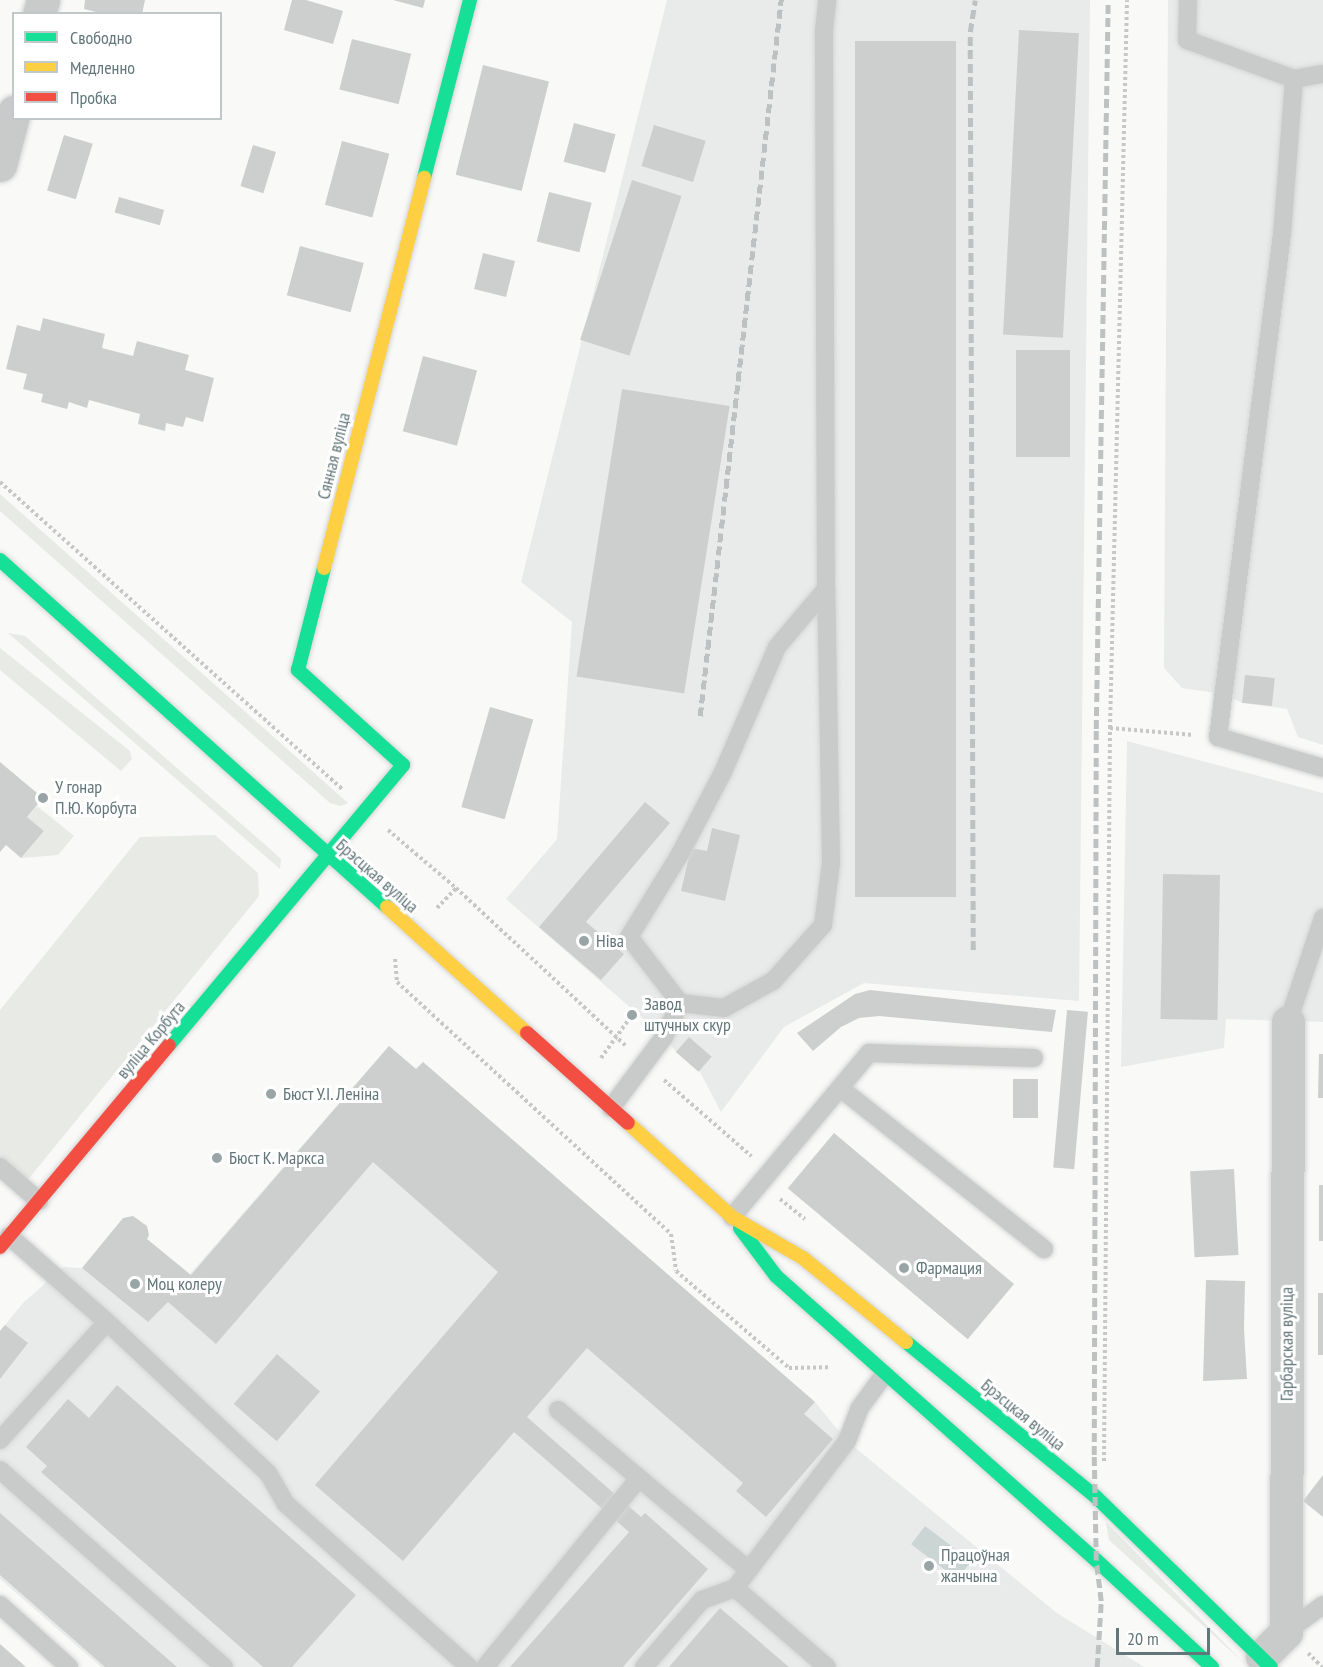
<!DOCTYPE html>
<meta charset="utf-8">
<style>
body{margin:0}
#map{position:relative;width:1323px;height:1667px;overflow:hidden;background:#f9f9f8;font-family:"PT Sans Narrow",sans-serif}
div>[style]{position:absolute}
.built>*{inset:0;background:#e9ebea}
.green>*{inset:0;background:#e8eae6}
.water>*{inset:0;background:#cad5d4;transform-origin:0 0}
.building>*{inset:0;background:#cdcfcf;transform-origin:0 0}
.path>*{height:4px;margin-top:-2px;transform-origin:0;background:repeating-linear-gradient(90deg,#c6c8c8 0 3px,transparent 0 6px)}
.roads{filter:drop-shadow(0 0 2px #d4d5d5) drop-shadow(0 0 2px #d4d5d5)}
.lane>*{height:18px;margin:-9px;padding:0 9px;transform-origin:9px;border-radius:9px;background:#c9caca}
.street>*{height:33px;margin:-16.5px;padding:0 16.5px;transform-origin:16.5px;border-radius:16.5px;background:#c9caca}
.fast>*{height:14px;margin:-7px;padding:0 7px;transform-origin:7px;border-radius:7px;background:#16e098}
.slow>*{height:14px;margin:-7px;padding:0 7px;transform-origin:7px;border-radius:7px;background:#ffcf43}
.jam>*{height:14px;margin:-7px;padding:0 7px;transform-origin:7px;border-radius:7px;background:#f24e42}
.rail>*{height:4.5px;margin-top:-2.25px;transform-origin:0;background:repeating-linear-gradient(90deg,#bec1c1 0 9px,transparent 0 13.5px)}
.dots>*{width:16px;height:16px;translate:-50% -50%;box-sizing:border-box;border:3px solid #fff;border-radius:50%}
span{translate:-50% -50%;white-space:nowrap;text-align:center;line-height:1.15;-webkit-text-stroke:6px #fff;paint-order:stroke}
.street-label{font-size:18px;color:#637679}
.poi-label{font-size:18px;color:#637679}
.left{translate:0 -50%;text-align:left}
.legend{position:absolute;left:12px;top:12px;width:210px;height:108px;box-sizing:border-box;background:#fff;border:2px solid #c1c8c9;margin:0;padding:8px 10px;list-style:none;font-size:18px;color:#637679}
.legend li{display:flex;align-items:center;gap:12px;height:30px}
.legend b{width:30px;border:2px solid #c1c8c9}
.scale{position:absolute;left:1116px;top:1628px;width:94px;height:27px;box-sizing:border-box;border:3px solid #637679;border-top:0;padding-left:8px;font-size:18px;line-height:21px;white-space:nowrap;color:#637679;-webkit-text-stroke:4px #fff;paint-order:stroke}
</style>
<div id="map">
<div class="built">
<div style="clip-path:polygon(667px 0,1090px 0,1079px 1001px,864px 983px,784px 1027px,721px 1112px,700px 1072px,677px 1053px,664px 1037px,506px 899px,557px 839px,572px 622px,521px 582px)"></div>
<div style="clip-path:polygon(1168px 0,1323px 0,1323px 745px,1298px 737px,1287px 709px,1242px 703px,1223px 694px,1182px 688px,1164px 668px)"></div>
<div style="clip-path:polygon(1127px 741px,1323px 793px,1323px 1022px,1226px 1019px,1224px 1048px,1121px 1067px)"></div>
<div style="clip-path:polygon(389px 1046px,416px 1069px,423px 1062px,815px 1402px,847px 1441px,1057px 1613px,1144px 1667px,101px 1667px,0 1579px,0 1331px,24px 1302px,64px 1267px,82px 1268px,148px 1322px)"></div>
</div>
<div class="green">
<div style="clip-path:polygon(0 494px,348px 803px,341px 806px,330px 803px,0 511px)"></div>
<div style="clip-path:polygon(8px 633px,25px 636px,269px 848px,281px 859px,280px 869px)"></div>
<div style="clip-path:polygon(0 648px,130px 751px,132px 759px,121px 771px,0 670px)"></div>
<div style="clip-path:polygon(37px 806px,74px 836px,58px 855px,21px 858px,44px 831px,27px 817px)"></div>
<div style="clip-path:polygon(215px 835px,258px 873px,259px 896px,26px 1182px,0 1160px,0 1010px,140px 837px)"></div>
<div style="clip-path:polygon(1106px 1522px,1245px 1664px,1109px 1540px)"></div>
</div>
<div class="water">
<div style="left:925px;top:1526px;width:58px;height:23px;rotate:37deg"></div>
</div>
<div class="building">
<div style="clip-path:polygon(85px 0,145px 0,142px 14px,104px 14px,84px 9px)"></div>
<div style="clip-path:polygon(292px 0,306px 0,343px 11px,333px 44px,284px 30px)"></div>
<div style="clip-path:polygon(393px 0,425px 0,423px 8px)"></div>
<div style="left:1019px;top:30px;width:60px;height:305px;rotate:3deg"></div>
<div style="left:352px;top:39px;width:61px;height:52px;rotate:14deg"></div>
<div style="left:855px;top:41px;width:101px;height:856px"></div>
<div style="left:483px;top:65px;width:68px;height:113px;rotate:14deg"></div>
<div style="left:574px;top:123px;width:43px;height:40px;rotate:15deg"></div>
<div style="left:654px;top:125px;width:54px;height:43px;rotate:17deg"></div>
<div style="left:64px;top:135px;width:30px;height:58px;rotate:17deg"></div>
<div style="left:342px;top:141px;width:49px;height:66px;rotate:15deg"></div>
<div style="left:253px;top:145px;width:24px;height:43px;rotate:17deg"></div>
<div style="left:632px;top:180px;width:52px;height:168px;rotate:18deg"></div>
<div style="left:549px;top:192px;width:44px;height:51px;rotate:14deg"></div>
<div style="left:119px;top:197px;width:47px;height:16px;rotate:16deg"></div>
<div style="left:300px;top:246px;width:66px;height:51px;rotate:15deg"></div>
<div style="left:483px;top:253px;width:33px;height:37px;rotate:14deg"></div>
<div style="clip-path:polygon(43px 318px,105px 334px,102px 348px,133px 356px,137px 341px,189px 355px,185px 370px,214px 378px,203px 422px,186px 417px,183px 427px,166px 423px,165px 431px,138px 424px,140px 414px,89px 400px,87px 408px,69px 402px,67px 409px,41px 402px,43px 394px,23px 389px,27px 374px,6px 369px,17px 325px,40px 331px)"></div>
<div style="left:1016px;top:350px;width:54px;height:107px"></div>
<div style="left:423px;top:356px;width:56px;height:78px;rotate:15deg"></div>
<div style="left:622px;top:389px;width:109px;height:291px;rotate:9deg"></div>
<div style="left:1245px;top:675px;width:30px;height:28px;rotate:6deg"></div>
<div style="left:490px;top:707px;width:45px;height:104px;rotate:16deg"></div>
<div style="clip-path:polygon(0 762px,43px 798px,27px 817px,44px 831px,21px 858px,6px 845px,0 852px)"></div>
<div style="clip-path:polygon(645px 802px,670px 823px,586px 922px,624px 954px,601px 980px,539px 927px)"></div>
<div style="clip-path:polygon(712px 828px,740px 835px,725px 901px,681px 891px,691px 848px,707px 851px)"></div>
<div style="left:1163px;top:874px;width:57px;height:145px;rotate:1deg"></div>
<div style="clip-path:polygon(870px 990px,1056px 1010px,1052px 1032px,879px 1016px,859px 1018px,841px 1027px,813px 1051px,797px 1033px,855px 994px)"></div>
<div style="left:1067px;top:1010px;width:21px;height:158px;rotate:5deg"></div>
<div style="left:689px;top:1037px;width:30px;height:20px;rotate:41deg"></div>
<div style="clip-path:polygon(389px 1046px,416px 1069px,423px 1062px,815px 1402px,804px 1414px,833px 1439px,766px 1517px,736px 1491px,743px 1483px,587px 1348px,527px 1417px,641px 1517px,645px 1513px,708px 1569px,623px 1667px,510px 1667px,629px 1532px,514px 1432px,403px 1561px,315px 1485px,498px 1272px,373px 1162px,216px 1344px,168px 1302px,148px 1322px,82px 1268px,123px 1218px,133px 1216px,147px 1226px,149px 1235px,147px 1239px,191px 1275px)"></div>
<div style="clip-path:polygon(1319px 1054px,1323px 1054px,1323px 1098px,1318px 1098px)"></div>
<div style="left:1038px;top:1079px;width:39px;height:25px;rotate:90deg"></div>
<div style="left:834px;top:1133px;width:235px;height:72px;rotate:40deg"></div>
<div style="left:1234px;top:1169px;width:86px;height:44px;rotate:87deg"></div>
<div style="left:1319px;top:1185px;width:4px;height:56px"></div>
<div style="clip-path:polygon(1206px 1280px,1245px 1281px,1244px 1329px,1247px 1379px,1203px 1381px)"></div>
<div style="left:1318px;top:1293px;width:5px;height:62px"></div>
<div style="clip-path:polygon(5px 1325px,28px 1343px,0 1379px,0 1331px)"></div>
<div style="left:277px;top:1354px;width:57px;height:66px;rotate:41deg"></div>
<div style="clip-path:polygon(117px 1385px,356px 1595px,292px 1667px,263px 1667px,41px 1472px,47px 1466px,26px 1447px,68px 1399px,89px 1418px)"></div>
<div style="clip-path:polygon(1323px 1475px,1323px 1517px,1303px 1501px)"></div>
<div style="clip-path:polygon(0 1513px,177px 1667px,105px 1667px,0 1575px)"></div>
<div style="clip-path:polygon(720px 1608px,789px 1667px,669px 1667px)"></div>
<div style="clip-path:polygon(0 1644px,26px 1667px,0 1667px)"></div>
</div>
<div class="path">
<div style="left:0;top:482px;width:460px;rotate:41.9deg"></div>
<div style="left:1110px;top:728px;width:84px;rotate:4.8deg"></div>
<div style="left:388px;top:830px;width:89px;rotate:40.5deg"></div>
<div style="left:456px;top:888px;width:233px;rotate:42.9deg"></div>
<div style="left:437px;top:908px;width:28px;rotate:-46deg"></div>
<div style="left:395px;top:959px;width:23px;rotate:85deg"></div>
<div style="left:397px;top:982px;width:372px;rotate:42.6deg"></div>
<div style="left:671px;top:1234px;width:37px;rotate:82deg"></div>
<div style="left:676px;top:1271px;width:149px;rotate:40.6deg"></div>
<div style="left:789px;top:1368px;width:39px;rotate:-1deg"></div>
<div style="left:601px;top:1058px;width:53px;rotate:-54.2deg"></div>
<div style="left:664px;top:1080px;width:116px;rotate:41.1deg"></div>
<div style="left:780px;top:1199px;width:32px;rotate:39deg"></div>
<div style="left:1104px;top:1461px;width:733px;rotate:-89.53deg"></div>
<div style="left:1110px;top:728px;width:728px;rotate:-88.66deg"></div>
<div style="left:1308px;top:1653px;width:20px;rotate:45deg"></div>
</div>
<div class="roads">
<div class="lane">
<div style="left:1188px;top:0;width:40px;rotate:91.4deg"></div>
<div style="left:1187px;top:40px;width:114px;rotate:20deg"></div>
<div style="left:1294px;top:79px;width:29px;rotate:-10deg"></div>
<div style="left:1294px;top:79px;width:155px;rotate:94.4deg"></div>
<div style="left:1282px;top:234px;width:507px;rotate:97.25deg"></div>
<div style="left:1218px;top:737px;width:109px;rotate:16.4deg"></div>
<div style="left:680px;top:1003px;width:83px;rotate:-127.7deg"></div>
<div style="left:629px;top:937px;width:97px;rotate:-58.4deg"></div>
<div style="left:680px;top:854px;width:93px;rotate:-62.3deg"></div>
<div style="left:723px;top:772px;width:136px;rotate:-66.6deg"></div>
<div style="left:777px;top:647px;width:76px;rotate:-49.8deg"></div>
<div style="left:1288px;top:1022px;width:110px;rotate:-71.4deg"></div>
<div style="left:840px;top:1088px;width:260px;rotate:38.3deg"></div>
<div style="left:611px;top:1108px;width:89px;rotate:-53.3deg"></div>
<div style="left:664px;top:1037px;width:38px;rotate:-65deg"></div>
<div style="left:680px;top:1003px;width:44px;rotate:6.5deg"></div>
<div style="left:724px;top:1008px;width:56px;rotate:-28.9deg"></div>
<div style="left:773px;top:981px;width:75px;rotate:-48.2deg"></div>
<div style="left:823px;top:925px;width:63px;rotate:-82.6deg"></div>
<div style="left:831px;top:863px;width:274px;rotate:-91deg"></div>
<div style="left:826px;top:589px;width:558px;rotate:-90.21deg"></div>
<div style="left:824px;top:31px;width:31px;rotate:-84deg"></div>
<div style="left:0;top:1167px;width:52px;rotate:41.1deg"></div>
<div style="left:732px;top:1217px;width:214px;rotate:-50.1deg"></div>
<div style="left:869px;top:1053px;width:165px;rotate:1.7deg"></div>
<div style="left:9px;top:1236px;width:130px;rotate:41.3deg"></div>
<div style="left:107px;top:1322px;width:221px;rotate:43.2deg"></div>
<div style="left:268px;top:1473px;width:36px;rotate:60deg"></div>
<div style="left:286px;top:1504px;width:245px;rotate:41.7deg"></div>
<div style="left:558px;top:1410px;width:249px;rotate:40deg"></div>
<div style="left:0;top:1440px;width:159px;rotate:-47.8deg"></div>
<div style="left:0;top:1470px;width:298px;rotate:41.3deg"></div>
<div style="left:735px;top:1588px;width:121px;rotate:40.7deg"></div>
<div style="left:0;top:1605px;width:93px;rotate:41.9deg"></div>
<div style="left:1286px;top:1632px;width:46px;rotate:-36.1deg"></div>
<div style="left:485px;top:1667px;width:244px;rotate:-50.8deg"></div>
<div style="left:644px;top:1667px;width:89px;rotate:-49.1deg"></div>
<div style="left:702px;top:1600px;width:35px;rotate:-20deg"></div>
<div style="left:735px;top:1588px;width:185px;rotate:-52.7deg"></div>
<div style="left:847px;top:1441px;width:34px;rotate:-69deg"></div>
<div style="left:859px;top:1409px;width:42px;rotate:-53.7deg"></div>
</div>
<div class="street">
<div style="left:39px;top:14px;width:15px;rotate:-74deg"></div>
<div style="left:0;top:165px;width:55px;rotate:-75.2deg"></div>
<div style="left:1262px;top:1656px;width:34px;rotate:-45deg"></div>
<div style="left:1286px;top:1632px;width:610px;rotate:-89.81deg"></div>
</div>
<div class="fast">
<div style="left:424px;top:178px;width:184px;rotate:-75.5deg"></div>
<div style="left:0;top:560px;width:520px;rotate:41.88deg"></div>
<div style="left:169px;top:1045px;width:365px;rotate:-50.1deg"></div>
<div style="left:403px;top:765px;width:142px;rotate:-137.9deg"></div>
<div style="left:298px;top:670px;width:105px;rotate:-75.7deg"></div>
<div style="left:740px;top:1228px;width:60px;rotate:53.1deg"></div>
<div style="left:776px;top:1276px;width:428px;rotate:41.6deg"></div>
<div style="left:1096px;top:1560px;width:158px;rotate:42.7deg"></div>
<div style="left:906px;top:1342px;width:245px;rotate:39.2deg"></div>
<div style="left:1096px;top:1497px;width:244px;rotate:44.2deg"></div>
</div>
<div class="slow">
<div style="left:324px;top:568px;width:403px;rotate:-75.6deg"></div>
<div style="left:387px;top:907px;width:188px;rotate:42deg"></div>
<div style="left:628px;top:1123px;width:140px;rotate:42.1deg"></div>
<div style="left:732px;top:1217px;width:82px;rotate:30deg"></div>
<div style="left:803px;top:1258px;width:133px;rotate:39.2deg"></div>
</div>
<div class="jam">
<div style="left:527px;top:1033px;width:135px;rotate:41.7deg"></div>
<div style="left:0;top:1247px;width:263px;rotate:-50.1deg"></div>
</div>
</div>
<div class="rail">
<div style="left:700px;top:716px;width:721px;rotate:-83.55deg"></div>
<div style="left:973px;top:950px;width:918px;rotate:-90.19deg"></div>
<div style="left:970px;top:32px;width:32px;rotate:-81deg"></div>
<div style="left:1097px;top:1667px;width:66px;rotate:-86.5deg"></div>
<div style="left:1101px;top:1601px;width:41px;rotate:-97deg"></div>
<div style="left:1096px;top:1560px;width:105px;rotate:-91.1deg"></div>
<div style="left:1094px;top:1455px;width:726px;rotate:-89.84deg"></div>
<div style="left:1096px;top:729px;width:729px;rotate:-89.06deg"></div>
</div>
<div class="dots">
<div style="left:43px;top:798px;background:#98a4a5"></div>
<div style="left:584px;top:941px;background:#98a4a5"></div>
<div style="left:632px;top:1015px;background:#98a4a5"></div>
<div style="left:271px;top:1094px;background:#98a4a5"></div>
<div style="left:217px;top:1158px;background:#98a4a5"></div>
<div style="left:904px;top:1268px;background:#98a4a5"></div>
<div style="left:135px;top:1284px;background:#98a4a5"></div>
<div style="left:929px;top:1566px;background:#98a4a5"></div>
</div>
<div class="street-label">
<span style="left:334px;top:456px;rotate:-76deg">Сянная вуліца</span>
<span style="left:377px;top:876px;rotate:41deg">Брэсцкая вуліца</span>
<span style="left:151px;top:1040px;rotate:-50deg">вуліца Корбута</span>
<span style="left:1287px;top:1344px;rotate:-90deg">Гарбарская вуліца</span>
<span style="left:1023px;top:1415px;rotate:39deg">Брэсцкая вуліца</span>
</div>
<div class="poi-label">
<span class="left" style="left:55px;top:798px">У гонар<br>П.Ю. Корбута</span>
<span class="left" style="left:596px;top:941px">Ніва</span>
<span class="left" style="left:644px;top:1015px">Завод<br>штучных скур</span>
<span class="left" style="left:283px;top:1094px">Бюст У.І. Леніна</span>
<span class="left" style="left:229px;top:1158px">Бюст К. Маркса</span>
<span class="left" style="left:916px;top:1268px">Фармация</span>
<span class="left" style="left:147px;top:1284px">Моц колеру</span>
<span class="left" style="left:941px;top:1566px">Працоўная<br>жанчына</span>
</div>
<ul class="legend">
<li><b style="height:8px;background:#16e098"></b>Свободно</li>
<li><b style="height:8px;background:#ffcf43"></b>Медленно</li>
<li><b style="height:8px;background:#f24e42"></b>Пробка</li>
</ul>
<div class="scale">20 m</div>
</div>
